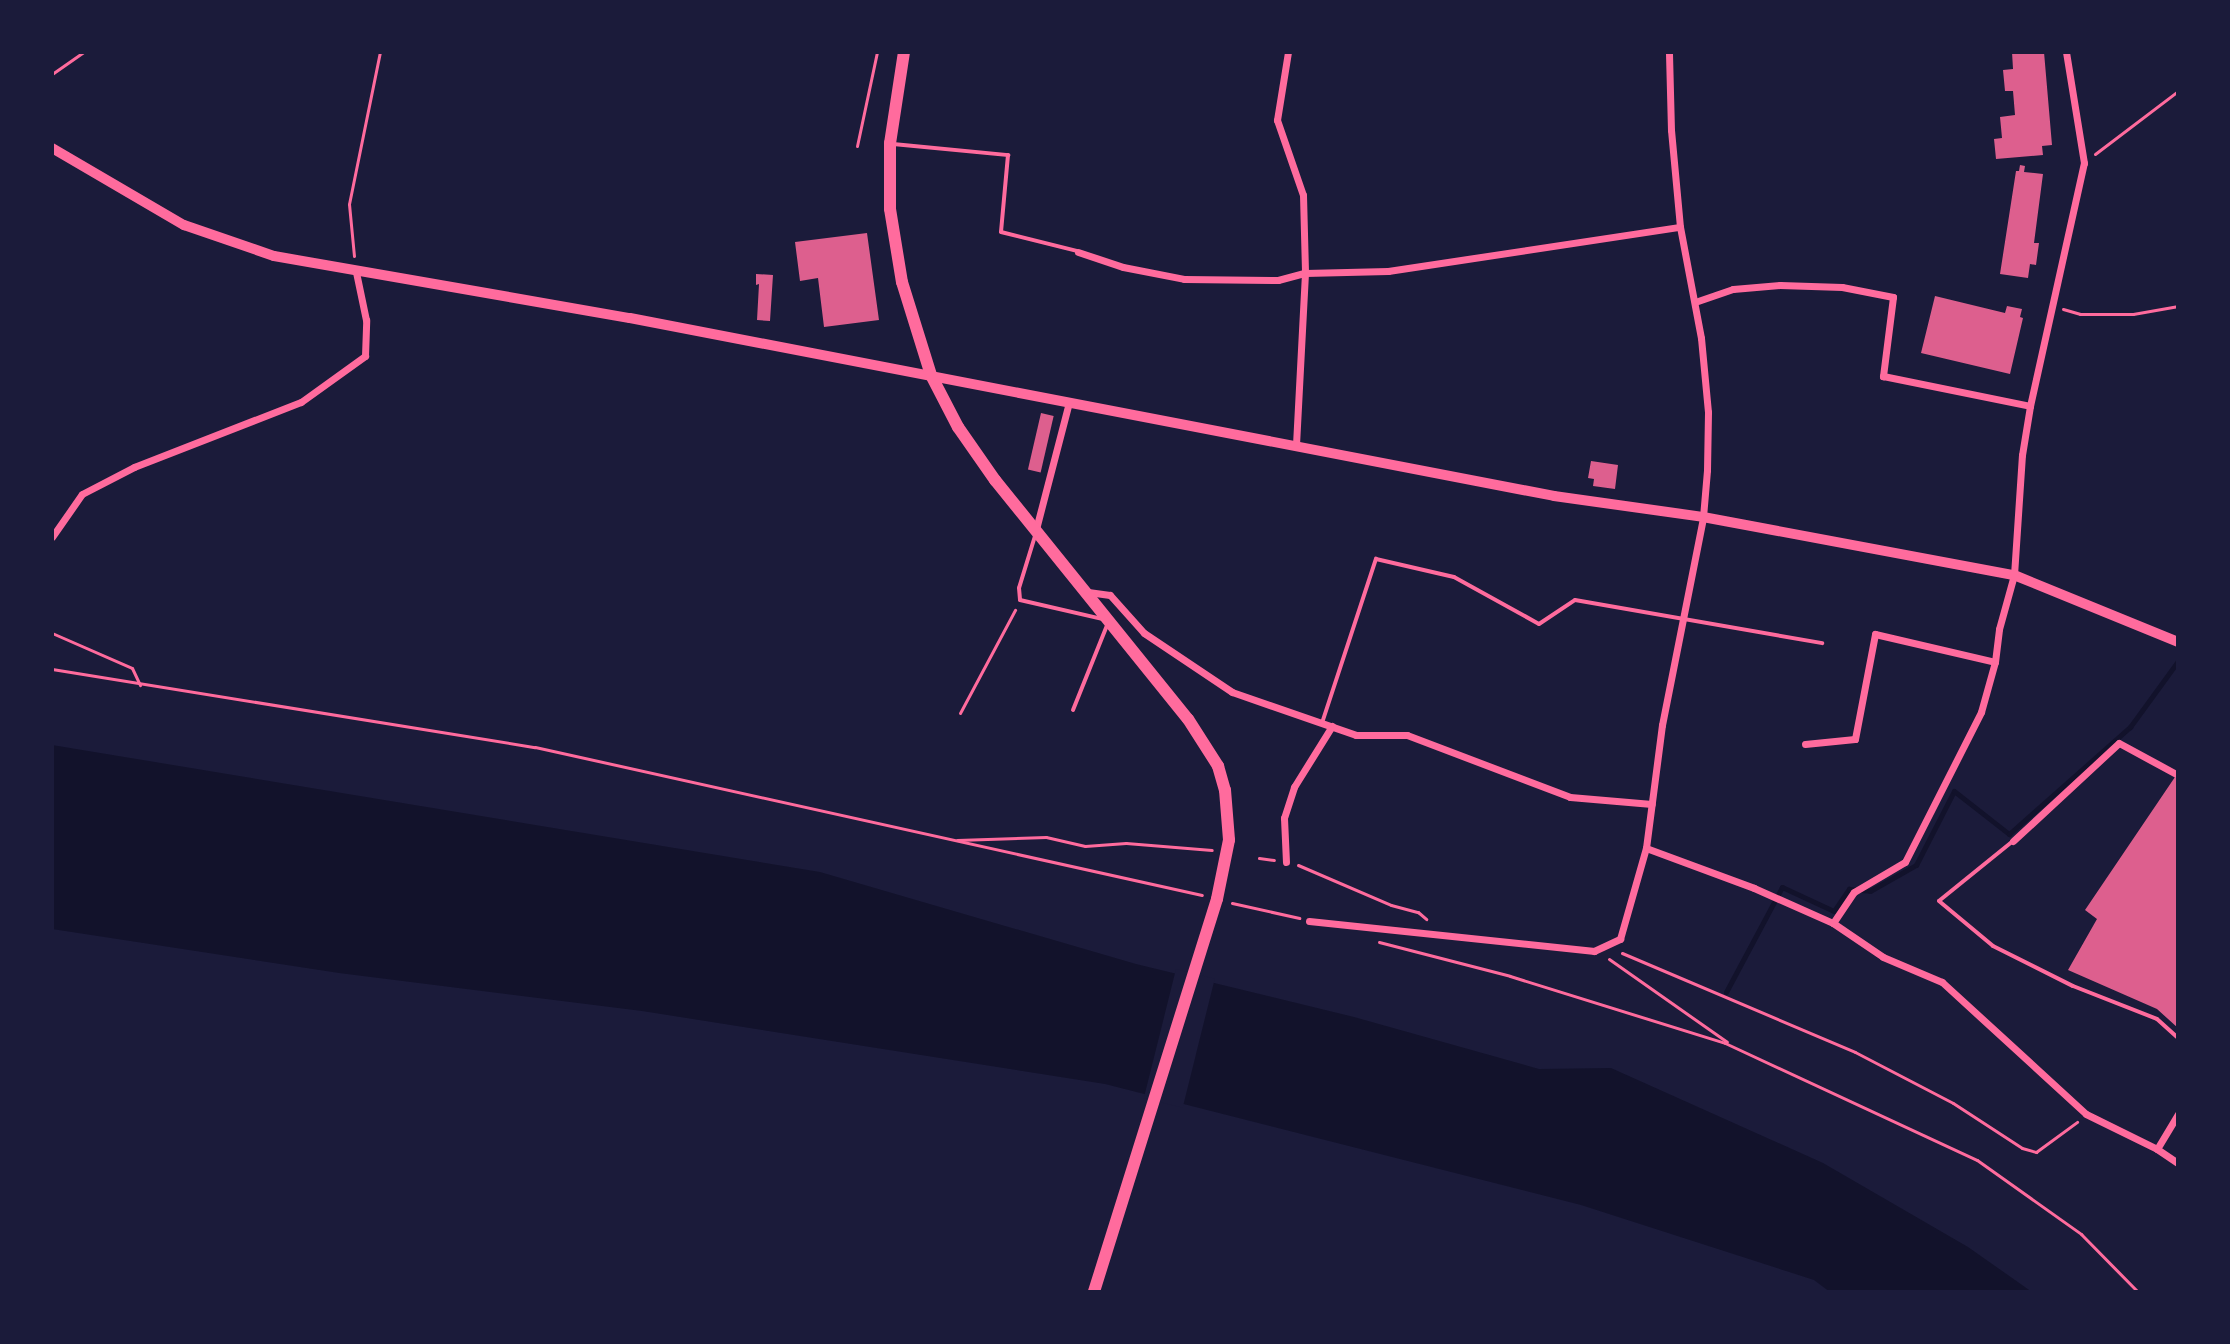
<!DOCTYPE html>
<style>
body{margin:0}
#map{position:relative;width:2230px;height:1344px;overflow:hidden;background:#1b1b3a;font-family:Merriweather,serif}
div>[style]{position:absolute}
.water>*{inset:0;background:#12122b}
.pier>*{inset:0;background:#1b1b3a;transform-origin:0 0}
.stream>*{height:5px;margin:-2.5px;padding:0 2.5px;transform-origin:2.5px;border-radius:2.5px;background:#12122b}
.building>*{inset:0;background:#dd5f8e;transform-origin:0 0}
.path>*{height:3px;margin:-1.5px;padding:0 1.5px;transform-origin:1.5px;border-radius:1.5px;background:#ff6b9d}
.service>*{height:4px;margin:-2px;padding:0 2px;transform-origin:2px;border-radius:2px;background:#ff6b9d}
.minor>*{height:7px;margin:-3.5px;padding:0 3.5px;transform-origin:3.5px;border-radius:3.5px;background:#ff6b9d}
.secondary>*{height:10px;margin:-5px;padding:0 5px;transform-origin:5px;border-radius:5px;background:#ff6b9d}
.primary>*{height:12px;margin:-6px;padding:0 6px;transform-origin:6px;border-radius:6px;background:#ff6b9d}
span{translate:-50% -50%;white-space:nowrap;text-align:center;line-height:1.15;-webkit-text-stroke:6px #1b1b3a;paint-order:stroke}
.frame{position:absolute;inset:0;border:54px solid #1b1b3a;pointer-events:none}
</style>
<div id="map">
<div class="water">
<div style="clip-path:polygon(52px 745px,820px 872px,1136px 964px,1354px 1017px,1539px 1069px,1611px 1068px,1823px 1163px,1968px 1247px,2032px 1292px,1830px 1292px,1814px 1280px,1581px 1205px,1105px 1084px,642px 1011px,339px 973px,52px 929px)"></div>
</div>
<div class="pier">
<div style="left:1176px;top:969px;width:40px;height:133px;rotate:14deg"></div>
</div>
<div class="stream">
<div style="left:1726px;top:992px;width:119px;rotate:-61.9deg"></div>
<div style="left:1782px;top:887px;width:57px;rotate:24.8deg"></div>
<div style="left:1834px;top:911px;width:27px;rotate:-56deg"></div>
<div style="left:1849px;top:889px;width:21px;rotate:5deg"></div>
<div style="left:1870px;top:891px;width:53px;rotate:-29.5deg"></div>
<div style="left:1916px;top:865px;width:83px;rotate:-62.8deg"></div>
<div style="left:1954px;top:791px;width:70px;rotate:38deg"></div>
<div style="left:2009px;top:834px;width:162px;rotate:-41.5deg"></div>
<div style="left:2130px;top:727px;width:82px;rotate:-54deg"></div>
</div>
<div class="building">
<div style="clip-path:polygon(2012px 52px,2044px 52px,2052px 145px,2042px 146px,2043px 155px,1996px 159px,1994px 139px,2002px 138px,2000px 117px,2015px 115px,2013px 91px,2005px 91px,2003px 70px,2013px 69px)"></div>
<div style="clip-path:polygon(2020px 165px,2025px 166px,2024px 172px,2043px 174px,2034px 243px,2039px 243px,2036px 265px,2030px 264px,2028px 278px,2000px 274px,2016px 171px,2019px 171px)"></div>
<div style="clip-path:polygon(867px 233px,879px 320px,824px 327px,818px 278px,800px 281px,795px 242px)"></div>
<div style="clip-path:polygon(756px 274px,773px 275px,770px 321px,757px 320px,759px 284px,756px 285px)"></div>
<div style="clip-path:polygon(1935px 296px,2005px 313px,2007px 306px,2022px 309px,2020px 317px,2023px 318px,2010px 374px,1921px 353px)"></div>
<div style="left:1041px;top:413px;width:13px;height:58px;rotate:13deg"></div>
<div style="clip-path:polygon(1591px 461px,1618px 465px,1615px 489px,1593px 486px,1594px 479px,1588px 478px)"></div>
<div style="clip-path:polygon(2175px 777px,2178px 780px,2178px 1028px,2157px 1009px,2068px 970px,2097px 919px,2085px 910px)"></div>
</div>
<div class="path">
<div style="left:52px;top:74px;width:38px;rotate:-35deg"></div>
<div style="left:857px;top:146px;width:96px;rotate:-78deg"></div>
<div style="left:2095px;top:154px;width:104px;rotate:-37.2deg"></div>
<div style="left:354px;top:256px;width:52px;rotate:-95.5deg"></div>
<div style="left:349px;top:204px;width:155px;rotate:-78.5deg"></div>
<div style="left:2063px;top:309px;width:18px;rotate:16deg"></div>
<div style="left:2080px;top:314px;width:53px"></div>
<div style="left:2133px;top:314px;width:46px;rotate:-10.1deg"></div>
<div style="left:52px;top:633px;width:87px;rotate:23.6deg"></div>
<div style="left:132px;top:668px;width:19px;rotate:65deg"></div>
<div style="left:52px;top:669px;width:489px;rotate:9.2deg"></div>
<div style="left:535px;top:747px;width:683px;rotate:12.51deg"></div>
<div style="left:960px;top:713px;width:117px;rotate:-61.9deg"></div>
<div style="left:957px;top:840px;width:89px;rotate:-1.9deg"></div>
<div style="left:1046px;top:837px;width:40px;rotate:13deg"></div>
<div style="left:1085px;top:846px;width:41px;rotate:-4.2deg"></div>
<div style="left:1126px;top:843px;width:86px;rotate:4.7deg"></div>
<div style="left:1259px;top:858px;width:15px;rotate:8deg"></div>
<div style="left:1298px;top:865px;width:101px;rotate:23.3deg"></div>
<div style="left:1391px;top:905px;width:28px;rotate:15deg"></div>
<div style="left:1418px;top:912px;width:11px;rotate:41deg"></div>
<div style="left:1232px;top:903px;width:69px;rotate:12.6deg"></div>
<div style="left:1379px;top:942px;width:135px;rotate:14.5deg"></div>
<div style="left:1510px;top:976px;width:225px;rotate:17.3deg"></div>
<div style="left:1725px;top:1043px;width:278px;rotate:24.9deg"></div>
<div style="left:1977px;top:1160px;width:128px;rotate:35.4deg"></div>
<div style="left:2081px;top:1234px;width:81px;rotate:45.5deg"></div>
<div style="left:1622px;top:953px;width:253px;rotate:23deg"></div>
<div style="left:1855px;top:1052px;width:110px;rotate:27.5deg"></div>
<div style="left:1953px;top:1103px;width:82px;rotate:33.1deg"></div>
<div style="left:2022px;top:1148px;width:15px;rotate:16deg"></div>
<div style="left:2036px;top:1152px;width:51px;rotate:-36.2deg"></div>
<div style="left:1609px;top:959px;width:144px;rotate:35.1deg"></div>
</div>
<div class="service">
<div style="left:893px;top:144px;width:116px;rotate:5.5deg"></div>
<div style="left:1008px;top:155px;width:77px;rotate:95.2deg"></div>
<div style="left:1001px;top:232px;width:78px;rotate:14deg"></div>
<div style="left:1035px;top:536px;width:54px;rotate:107.1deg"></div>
<div style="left:1019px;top:588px;width:12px;rotate:85deg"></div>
<div style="left:1020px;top:600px;width:84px;rotate:13deg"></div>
<div style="left:1073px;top:710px;width:94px;rotate:-68.1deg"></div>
<div style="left:1322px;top:723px;width:173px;rotate:-71.8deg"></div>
<div style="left:1376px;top:559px;width:80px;rotate:13deg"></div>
<div style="left:1454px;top:577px;width:97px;rotate:28.9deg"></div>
<div style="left:1539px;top:624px;width:43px;rotate:-33.7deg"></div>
<div style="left:1575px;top:600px;width:251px;rotate:9.9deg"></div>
<div style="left:2013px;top:841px;width:95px;rotate:141deg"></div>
<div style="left:1939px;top:901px;width:70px;rotate:39.8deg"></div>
<div style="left:1993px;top:946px;width:89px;rotate:26.6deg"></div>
<div style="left:2073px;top:986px;width:90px;rotate:21.4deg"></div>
<div style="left:2157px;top:1019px;width:28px;rotate:42deg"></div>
</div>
<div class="minor">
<div style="left:1288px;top:52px;width:69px;rotate:99.2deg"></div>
<div style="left:1277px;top:120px;width:79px;rotate:70.9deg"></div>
<div style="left:1303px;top:195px;width:78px;rotate:88.5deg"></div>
<div style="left:1305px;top:273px;width:171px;rotate:93deg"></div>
<div style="left:1078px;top:252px;width:47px;rotate:18.4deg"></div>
<div style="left:1123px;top:267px;width:62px;rotate:11.1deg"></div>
<div style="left:1184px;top:279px;width:94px;rotate:0.6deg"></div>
<div style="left:1278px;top:280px;width:28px;rotate:-15deg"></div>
<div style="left:1305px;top:273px;width:83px;rotate:-1.4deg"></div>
<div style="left:1388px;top:271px;width:295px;rotate:-8.6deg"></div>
<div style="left:1695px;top:302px;width:40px;rotate:-18.9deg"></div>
<div style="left:1733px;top:289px;width:47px;rotate:-4.9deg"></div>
<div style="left:1780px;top:285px;width:62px;rotate:1.8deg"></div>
<div style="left:1842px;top:287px;width:52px;rotate:11.1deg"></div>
<div style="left:1893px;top:297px;width:80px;rotate:97.2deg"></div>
<div style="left:1883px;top:376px;width:150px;rotate:11.5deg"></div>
<div style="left:1036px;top:529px;width:131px;rotate:-75.4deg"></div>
<div style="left:52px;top:537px;width:52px;rotate:-55.1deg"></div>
<div style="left:82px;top:494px;width:59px;rotate:-27.4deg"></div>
<div style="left:134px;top:467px;width:179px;rotate:-21.3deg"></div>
<div style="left:301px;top:402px;width:79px;rotate:-35.7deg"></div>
<div style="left:365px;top:356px;width:36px;rotate:-88deg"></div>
<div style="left:366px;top:320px;width:49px;rotate:-101.8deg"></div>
<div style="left:1088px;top:592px;width:22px;rotate:8deg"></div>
<div style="left:1110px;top:595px;width:51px;rotate:48.2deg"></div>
<div style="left:1144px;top:633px;width:106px;rotate:33.8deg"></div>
<div style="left:1232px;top:692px;width:131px;rotate:19.1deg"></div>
<div style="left:1356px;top:735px;width:51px"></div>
<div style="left:1407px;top:735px;width:174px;rotate:20.8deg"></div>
<div style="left:1570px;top:797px;width:82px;rotate:4.9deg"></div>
<div style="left:1805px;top:744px;width:50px;rotate:-5.7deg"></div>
<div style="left:1855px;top:739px;width:107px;rotate:-79.2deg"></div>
<div style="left:1875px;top:634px;width:123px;rotate:13.1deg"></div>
<div style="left:2013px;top:841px;width:144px;rotate:-42.8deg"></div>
<div style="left:2119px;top:743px;width:67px;rotate:28.5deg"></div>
<div style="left:1646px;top:848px;width:115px;rotate:20.3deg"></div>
<div style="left:1754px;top:888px;width:86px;rotate:23.9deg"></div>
<div style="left:1833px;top:923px;width:60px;rotate:34.2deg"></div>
<div style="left:1883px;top:957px;width:64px;rotate:23deg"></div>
<div style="left:1942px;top:982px;width:195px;rotate:42.5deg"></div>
<div style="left:2086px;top:1114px;width:79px;rotate:26.2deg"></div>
<div style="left:2157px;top:1149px;width:25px;rotate:34deg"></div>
<div style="left:1286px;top:862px;width:44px;rotate:-92.6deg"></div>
<div style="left:1284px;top:818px;width:33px;rotate:-72deg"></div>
<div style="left:1294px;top:787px;width:72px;rotate:-58.1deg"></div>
<div style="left:1309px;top:921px;width:287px;rotate:6deg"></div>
<div style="left:1594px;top:951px;width:29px;rotate:-25deg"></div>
<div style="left:1620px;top:939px;width:95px;rotate:-74.1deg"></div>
<div style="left:1646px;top:848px;width:124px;rotate:-82.6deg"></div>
<div style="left:1662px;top:725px;width:212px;rotate:-78.8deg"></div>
<div style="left:1703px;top:517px;width:47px;rotate:-85.1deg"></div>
<div style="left:1707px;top:470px;width:58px;rotate:-89deg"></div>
<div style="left:1708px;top:412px;width:74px;rotate:-95.4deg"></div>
<div style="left:1701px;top:338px;width:113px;rotate:-100.7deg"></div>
<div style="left:1680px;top:227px;width:97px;rotate:-95.3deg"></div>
<div style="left:1671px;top:130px;width:78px;rotate:-91.5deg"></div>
<div style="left:1833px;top:923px;width:37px;rotate:-56deg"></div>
<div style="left:1854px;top:892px;width:59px;rotate:-30.5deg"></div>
<div style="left:1905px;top:862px;width:168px;rotate:-63.1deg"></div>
<div style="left:1981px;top:712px;width:52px;rotate:-74.4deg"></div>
<div style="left:1995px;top:662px;width:33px;rotate:-83deg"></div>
<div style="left:1999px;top:629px;width:56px;rotate:-74.5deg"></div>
<div style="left:2014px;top:575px;width:120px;rotate:-86.2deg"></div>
<div style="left:2022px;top:455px;width:50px;rotate:-80.7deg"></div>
<div style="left:2030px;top:406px;width:249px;rotate:-77.5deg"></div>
<div style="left:2084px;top:163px;width:112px;rotate:-99.2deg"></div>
<div style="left:2157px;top:1149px;width:41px;rotate:-59deg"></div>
</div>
<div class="secondary">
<div style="left:52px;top:148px;width:153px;rotate:30.3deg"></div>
<div style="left:184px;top:225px;width:95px;rotate:19deg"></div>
<div style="left:274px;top:256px;width:361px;rotate:9.9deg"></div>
<div style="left:630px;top:318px;width:941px;rotate:10.9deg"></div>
<div style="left:1554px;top:496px;width:150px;rotate:8deg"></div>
<div style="left:1703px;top:517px;width:316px;rotate:10.6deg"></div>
<div style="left:2014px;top:575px;width:177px;rotate:22.2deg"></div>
</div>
<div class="primary">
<div style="left:904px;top:52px;width:92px;rotate:98.7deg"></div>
<div style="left:890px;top:143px;width:66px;rotate:90deg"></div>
<div style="left:890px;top:209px;width:74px;rotate:80.7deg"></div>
<div style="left:902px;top:282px;width:97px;rotate:72.7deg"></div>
<div style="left:931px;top:375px;width:59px;rotate:62.6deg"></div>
<div style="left:958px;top:427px;width:65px;rotate:55.1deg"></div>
<div style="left:995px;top:480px;width:307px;rotate:51.1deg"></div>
<div style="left:1188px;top:719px;width:56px;rotate:57.4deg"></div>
<div style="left:1218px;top:766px;width:25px;rotate:74deg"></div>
<div style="left:1225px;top:790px;width:50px;rotate:85.4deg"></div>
<div style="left:1229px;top:840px;width:60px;rotate:101.5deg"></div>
<div style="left:1217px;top:899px;width:412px;rotate:107.4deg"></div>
</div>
<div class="frame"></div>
</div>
